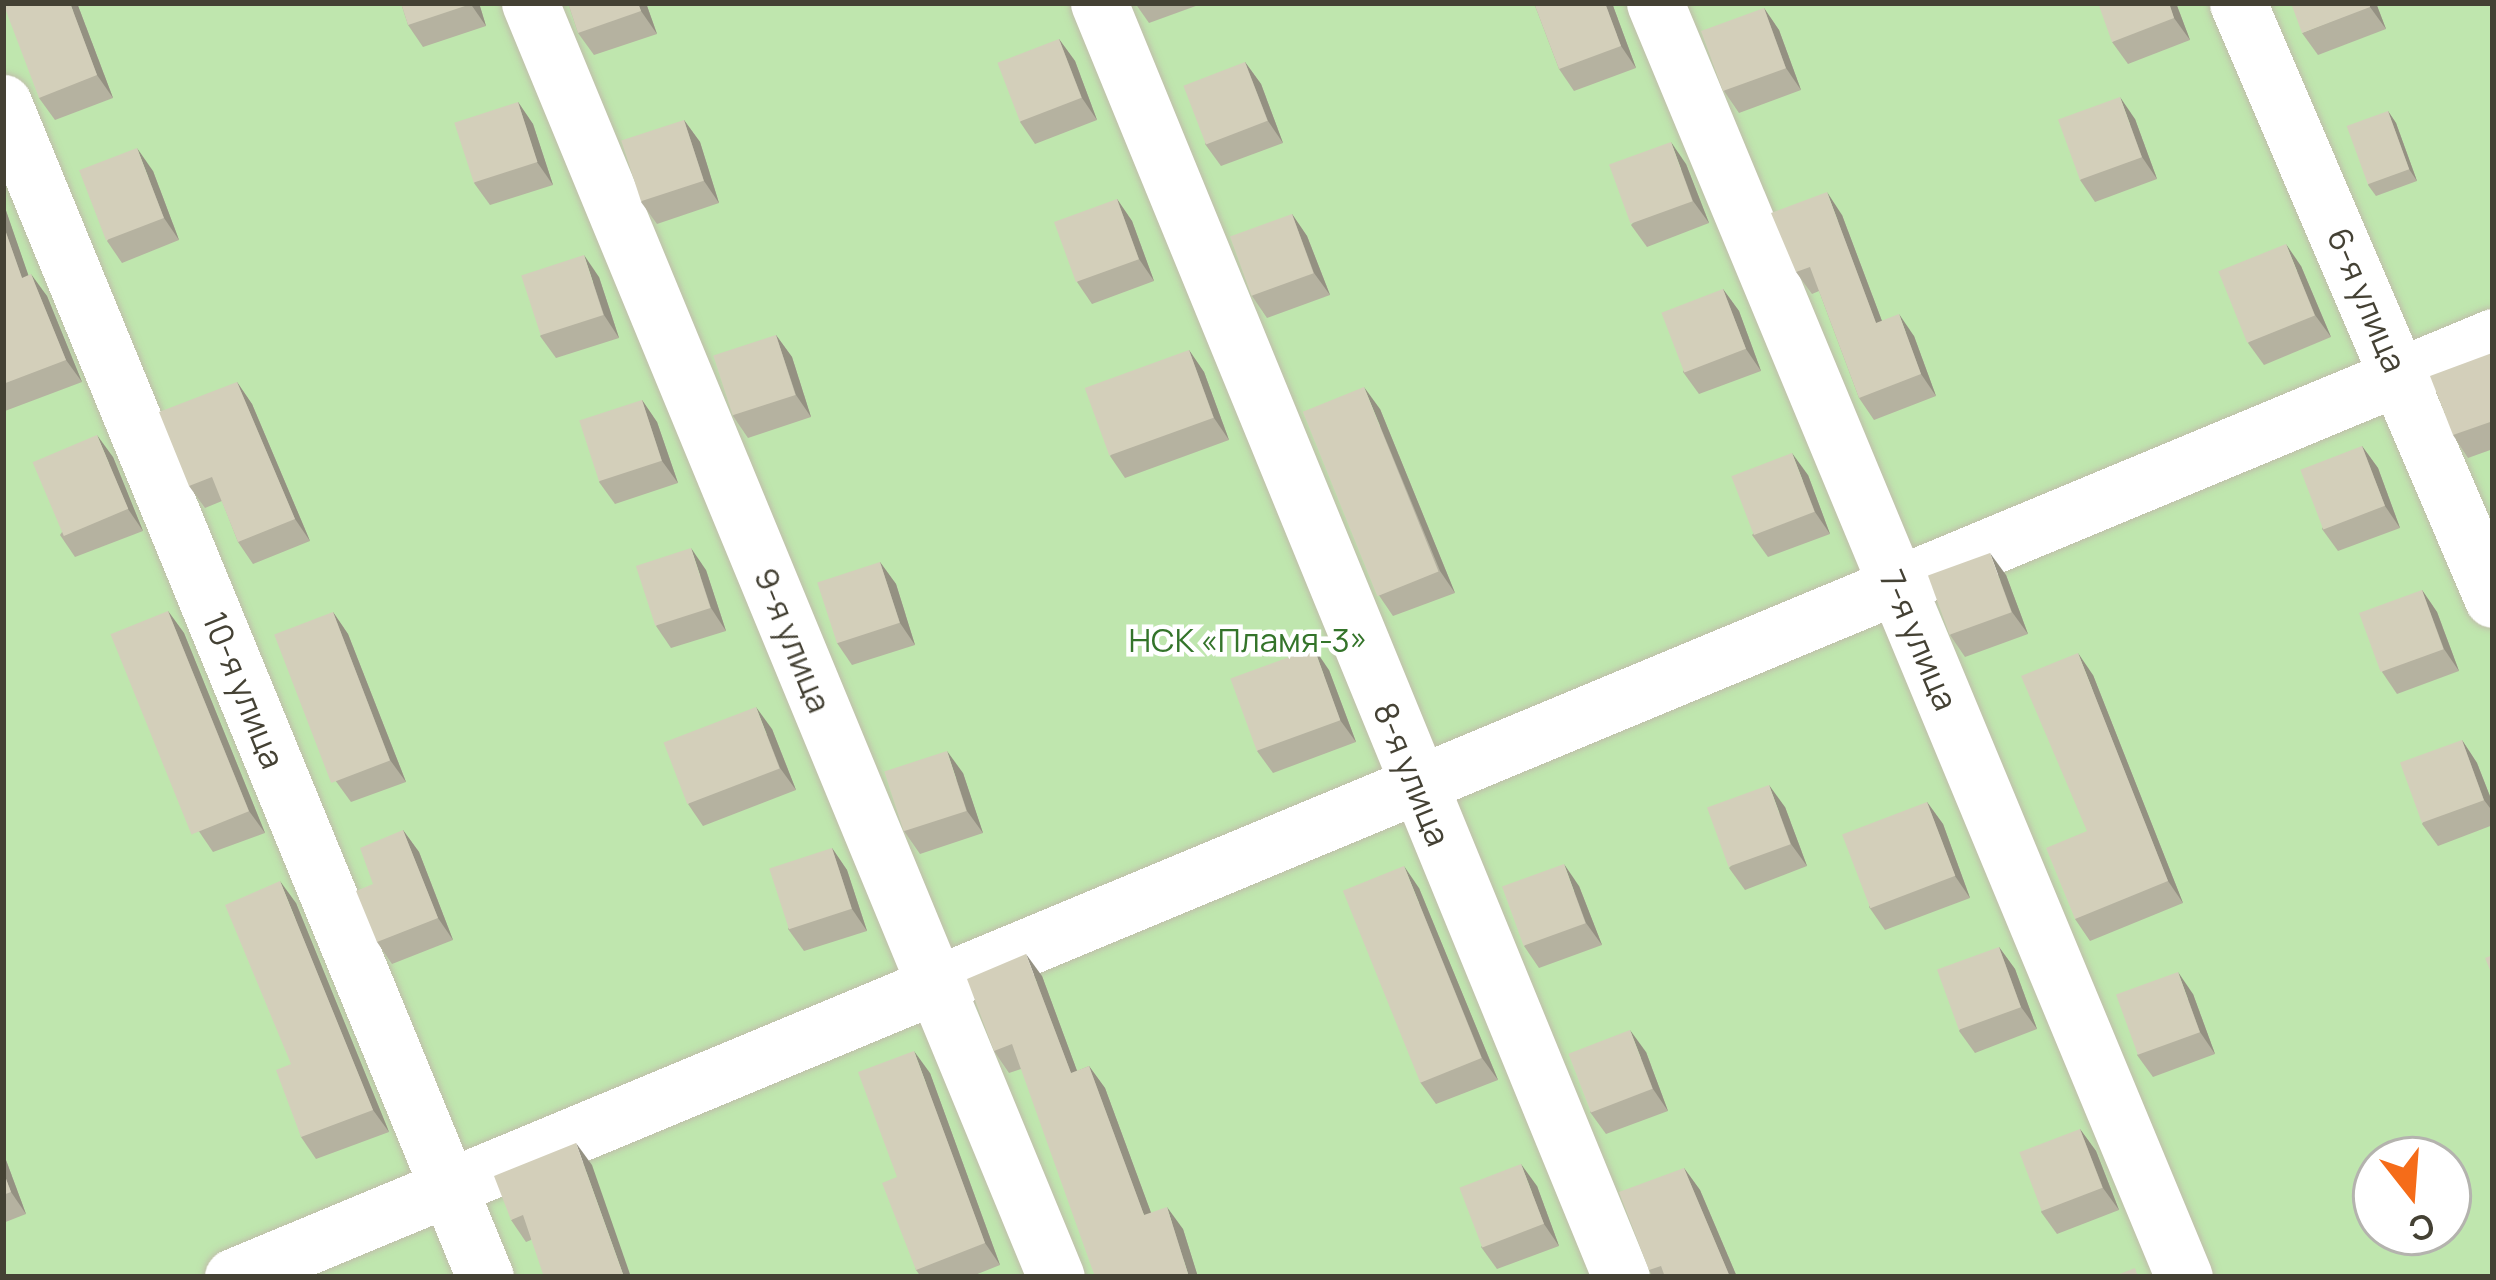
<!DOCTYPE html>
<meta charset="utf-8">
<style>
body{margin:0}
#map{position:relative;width:2496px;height:1280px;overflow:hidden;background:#f2f1e4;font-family:Manrope,sans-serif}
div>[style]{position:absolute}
.green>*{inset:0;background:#bfe6ae}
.roads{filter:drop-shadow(0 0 3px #c0bdaa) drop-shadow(0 0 3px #c0bdaa)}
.minor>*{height:57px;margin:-28.5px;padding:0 28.5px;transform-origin:28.5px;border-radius:28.5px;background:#fff}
.wall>*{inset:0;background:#b5b2a0}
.shaded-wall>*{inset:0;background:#949182}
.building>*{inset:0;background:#d3cfba;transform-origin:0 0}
span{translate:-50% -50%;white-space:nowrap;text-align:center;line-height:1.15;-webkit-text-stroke:9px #fff;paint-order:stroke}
.street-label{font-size:33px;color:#444134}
.park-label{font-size:33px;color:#34742a}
.frame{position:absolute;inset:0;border:6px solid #444134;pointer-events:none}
.north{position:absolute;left:2352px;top:1136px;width:120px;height:120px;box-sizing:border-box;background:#fff;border:3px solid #b4b3ae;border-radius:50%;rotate:163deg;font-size:33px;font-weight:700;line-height:48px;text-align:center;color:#444134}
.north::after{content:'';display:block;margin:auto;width:42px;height:54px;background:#f56c19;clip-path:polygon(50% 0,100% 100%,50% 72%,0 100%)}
</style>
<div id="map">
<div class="green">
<div style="clip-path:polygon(evenodd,3px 3px,2493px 3px,2493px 1277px,3px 1277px,3px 3px,2376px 1160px,2448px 1160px,2448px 1232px,2376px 1232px,2376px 1160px)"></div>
</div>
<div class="roads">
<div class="minor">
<div style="left:530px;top:3px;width:1378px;rotate:67.57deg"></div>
<div style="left:1099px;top:3px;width:1377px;rotate:67.72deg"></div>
<div style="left:1655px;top:3px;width:1379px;rotate:67.45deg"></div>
<div style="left:2238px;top:3px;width:648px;rotate:66.84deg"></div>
<div style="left:3px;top:103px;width:1269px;rotate:67.68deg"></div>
<div style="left:233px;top:1277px;width:2448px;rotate:-22.58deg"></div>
</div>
</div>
<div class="wall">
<div style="clip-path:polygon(77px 3px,113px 98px,55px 120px,39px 98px)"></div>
<div style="clip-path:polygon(401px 3px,479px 3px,486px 26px,423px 47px,408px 25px)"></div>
<div style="clip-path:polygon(568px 3px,646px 3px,657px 34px,594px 55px,578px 33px)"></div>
<div style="clip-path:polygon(1135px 3px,1204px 3px,1149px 23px)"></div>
<div style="clip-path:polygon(1534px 3px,1612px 3px,1636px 68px,1574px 91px,1559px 69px)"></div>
<div style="clip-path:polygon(2176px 3px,2190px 40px,2128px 64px,2112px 42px)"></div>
<div style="clip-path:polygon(2376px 3px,2386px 29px,2318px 55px,2302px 33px)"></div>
<div style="clip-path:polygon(1764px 8px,1779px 30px,1801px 90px,1739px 113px,1724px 91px)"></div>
<div style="clip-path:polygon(1059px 39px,1075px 61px,1097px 120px,1035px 144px,1020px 122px)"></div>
<div style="clip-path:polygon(1245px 62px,1261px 84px,1283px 143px,1221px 166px,1205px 144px)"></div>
<div style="clip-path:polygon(518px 102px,533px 124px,553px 185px,490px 205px,474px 183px)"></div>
<div style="clip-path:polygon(2388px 111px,2396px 123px,2417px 181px,2376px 196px,2368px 185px)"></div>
<div style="clip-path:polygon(2135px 119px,2157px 179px,2095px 202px,2080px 180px)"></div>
<div style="clip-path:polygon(684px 120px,700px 142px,719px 203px,657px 224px,641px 202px)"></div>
<div style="clip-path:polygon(1686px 164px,1709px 223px,1647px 247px,1631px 225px)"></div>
<div style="clip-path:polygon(153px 171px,179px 240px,122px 263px,107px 241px)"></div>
<div style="clip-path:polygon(1117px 199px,1132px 221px,1154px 281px,1092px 304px,1077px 282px)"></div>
<div style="clip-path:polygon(3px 202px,28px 275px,47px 296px,82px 382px,5px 411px,3px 408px)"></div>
<div style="clip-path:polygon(1292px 214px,1307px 236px,1330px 295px,1267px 318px,1252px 296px)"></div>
<div style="clip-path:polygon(1842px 215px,1882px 321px,1914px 336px,1936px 396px,1874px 420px,1859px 398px,1819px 291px,1812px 294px,1796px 272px)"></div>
<div style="clip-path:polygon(2301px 266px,2331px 337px,2264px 365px,2248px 343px)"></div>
<div style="clip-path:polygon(599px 277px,619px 338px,556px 358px,540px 336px)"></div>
<div style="clip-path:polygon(1723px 289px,1739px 311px,1761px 371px,1699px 394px,1683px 372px)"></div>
<div style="clip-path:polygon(776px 335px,792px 357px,811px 417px,748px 438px,733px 416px)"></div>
<div style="clip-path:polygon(1189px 350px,1204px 372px,1229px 440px,1125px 478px,1110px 456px)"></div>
<div style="clip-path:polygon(2493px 355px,2493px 449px,2468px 458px,2453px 435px)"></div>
<div style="clip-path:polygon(237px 382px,252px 404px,310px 541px,253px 564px,238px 542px,222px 501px,205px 508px,189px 486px)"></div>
<div style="clip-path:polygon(642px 400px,657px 422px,678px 483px,615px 504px,599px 482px)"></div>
<div style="clip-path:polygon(1380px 409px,1455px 593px,1393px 616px,1378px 594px)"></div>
<div style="clip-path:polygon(2362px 446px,2378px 468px,2400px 528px,2338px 551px,2322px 529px)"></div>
<div style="clip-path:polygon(113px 457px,143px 531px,75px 557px,60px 535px)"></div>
<div style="clip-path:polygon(1808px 475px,1830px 534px,1768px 557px,1752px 535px)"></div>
<div style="clip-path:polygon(880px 562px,896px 584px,915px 645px,852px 665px,837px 643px)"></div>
<div style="clip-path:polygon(706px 570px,726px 631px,671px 648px,656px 626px)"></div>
<div style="clip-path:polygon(2006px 575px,2028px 634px,1965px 657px,1950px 635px)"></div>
<div style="clip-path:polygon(2422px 590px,2437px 612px,2459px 671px,2397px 694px,2382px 672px)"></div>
<div style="clip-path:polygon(168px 611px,184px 633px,265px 833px,213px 852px,198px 830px)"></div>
<div style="clip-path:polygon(333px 612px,348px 634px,406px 782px,351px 802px,335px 780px)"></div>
<div style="clip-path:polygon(1329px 670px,1356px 742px,1273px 773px,1257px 751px)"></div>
<div style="clip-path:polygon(2093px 675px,2183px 903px,2090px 941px,2075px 919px,2087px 831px)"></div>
<div style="clip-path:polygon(772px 729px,796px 790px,703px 826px,688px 804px)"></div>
<div style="clip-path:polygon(2462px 740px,2477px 763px,2493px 804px,2493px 825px,2438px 846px,2422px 824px)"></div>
<div style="clip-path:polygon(963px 773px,983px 833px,920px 854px,904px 831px)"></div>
<div style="clip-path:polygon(1927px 802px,1943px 824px,1970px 898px,1885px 930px,1869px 907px)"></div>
<div style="clip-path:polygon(1785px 807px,1807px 866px,1745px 890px,1729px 868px)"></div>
<div style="clip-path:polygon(403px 830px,419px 852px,453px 940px,392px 964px,377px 942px,373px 884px)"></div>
<div style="clip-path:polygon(832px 848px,847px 870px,867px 931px,804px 951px,788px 929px)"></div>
<div style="clip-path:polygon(1579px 886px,1602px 945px,1539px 968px,1524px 946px)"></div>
<div style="clip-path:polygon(1419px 888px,1498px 1080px,1436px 1104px,1420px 1082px)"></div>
<div style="clip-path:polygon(296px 903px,389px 1132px,316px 1159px,301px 1137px,291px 1064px)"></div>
<div style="clip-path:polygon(1999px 947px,2015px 969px,2037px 1029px,1975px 1053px,1959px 1031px)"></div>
<div style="clip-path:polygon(1042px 976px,1077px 1071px,1089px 1066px,1105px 1088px,1151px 1213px,1183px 1229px,1198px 1277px,1021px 1069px,1009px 1073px,994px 1051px)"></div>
<div style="clip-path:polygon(2193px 994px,2215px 1054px,2153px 1077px,2137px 1055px)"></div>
<div style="clip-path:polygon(1646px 1052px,1668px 1111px,1606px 1134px,1590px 1112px)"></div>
<div style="clip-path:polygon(930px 1073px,1000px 1265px,970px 1277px,921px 1277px,916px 1270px,897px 1177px)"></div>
<div style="clip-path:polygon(2080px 1129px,2096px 1151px,2119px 1210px,2057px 1234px,2041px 1212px)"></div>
<div style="clip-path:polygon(3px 1152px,26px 1214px,3px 1223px)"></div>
<div style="clip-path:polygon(592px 1165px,531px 1240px,526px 1242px,511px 1220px)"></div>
<div style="clip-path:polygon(1684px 1168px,1700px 1190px,1737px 1277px,1653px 1277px,1649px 1270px)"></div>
<div style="clip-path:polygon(1537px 1186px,1559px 1246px,1497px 1269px,1481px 1247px)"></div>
</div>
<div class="shaded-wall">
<div style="clip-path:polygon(70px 3px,77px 3px,113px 98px,97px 75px)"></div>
<div style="clip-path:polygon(470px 3px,479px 3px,486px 26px)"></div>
<div style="clip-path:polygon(638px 3px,646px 3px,657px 34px,641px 11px)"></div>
<div style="clip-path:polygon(1605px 3px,1612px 3px,1636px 68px,1621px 46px)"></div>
<div style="clip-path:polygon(2169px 3px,2176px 3px,2190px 40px,2174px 18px)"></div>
<div style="clip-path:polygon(2369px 3px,2376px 3px,2386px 29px,2370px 7px)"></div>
<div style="clip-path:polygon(1764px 8px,1779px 30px,1801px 90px,1786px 68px)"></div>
<div style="clip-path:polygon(1059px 39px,1075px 61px,1097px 120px,1082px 98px)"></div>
<div style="clip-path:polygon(1245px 62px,1261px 84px,1283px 143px,1268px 121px)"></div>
<div style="clip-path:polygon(2120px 97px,2135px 119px,2157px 179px,2142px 157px)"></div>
<div style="clip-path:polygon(518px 102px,533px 124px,553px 185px,537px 162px)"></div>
<div style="clip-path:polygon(2388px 111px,2396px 123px,2417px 181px,2409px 169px)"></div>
<div style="clip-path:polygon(684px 120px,700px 142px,719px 203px,704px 181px)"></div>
<div style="clip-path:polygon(1671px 142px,1686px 164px,1709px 223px,1693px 201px)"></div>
<div style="clip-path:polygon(137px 148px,153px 171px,179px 240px,164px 218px)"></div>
<div style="clip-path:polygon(1827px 192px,1842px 215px,1891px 345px,1876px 323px)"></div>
<div style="clip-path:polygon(1117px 199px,1132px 221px,1154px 281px,1139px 259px)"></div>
<div style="clip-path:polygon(3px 202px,37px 300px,22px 278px,3px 224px)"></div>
<div style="clip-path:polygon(1292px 214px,1307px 236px,1330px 295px,1314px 273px)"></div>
<div style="clip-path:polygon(2286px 244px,2301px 266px,2331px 337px,2315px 315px)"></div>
<div style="clip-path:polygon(584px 255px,599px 277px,619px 338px,604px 315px)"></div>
<div style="clip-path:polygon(31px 274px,47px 296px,82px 382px,66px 360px)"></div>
<div style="clip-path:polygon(1723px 289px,1739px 311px,1761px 371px,1746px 349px)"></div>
<div style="clip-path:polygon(1899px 314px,1914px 336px,1936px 396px,1921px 374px)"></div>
<div style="clip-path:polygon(776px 335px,792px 357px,811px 417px,796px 395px)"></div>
<div style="clip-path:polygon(1189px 350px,1204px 372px,1229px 440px,1214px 418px)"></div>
<div style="clip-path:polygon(237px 382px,252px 404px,310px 541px,295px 519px)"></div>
<div style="clip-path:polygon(1364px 387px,1380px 409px,1455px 593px,1440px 571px)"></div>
<div style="clip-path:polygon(642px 400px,657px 422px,678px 483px,662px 461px)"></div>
<div style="clip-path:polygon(97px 435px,113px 457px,143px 531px,128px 509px)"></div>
<div style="clip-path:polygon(2362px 446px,2378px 468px,2400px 528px,2385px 506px)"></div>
<div style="clip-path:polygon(1792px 453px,1808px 475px,1830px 534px,1815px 512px)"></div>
<div style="clip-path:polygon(691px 548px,706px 570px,726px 631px,711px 608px)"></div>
<div style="clip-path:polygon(1990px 553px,2006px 575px,2028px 634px,2012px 612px)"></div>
<div style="clip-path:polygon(880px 562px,896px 584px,915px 645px,900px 623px)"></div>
<div style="clip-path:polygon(2422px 590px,2437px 612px,2459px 671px,2444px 649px)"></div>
<div style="clip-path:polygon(168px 611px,184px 633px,265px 833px,249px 811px)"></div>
<div style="clip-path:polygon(333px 612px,348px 634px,406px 782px,390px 760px)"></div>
<div style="clip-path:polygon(1314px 648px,1329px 670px,1356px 742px,1340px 720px)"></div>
<div style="clip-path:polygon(2078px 653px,2093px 675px,2183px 903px,2168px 881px)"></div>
<div style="clip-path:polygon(756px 707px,772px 729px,796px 790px,780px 768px)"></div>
<div style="clip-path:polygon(2462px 740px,2477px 763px,2493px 804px,2493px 812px,2484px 800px)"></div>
<div style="clip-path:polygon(947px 751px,963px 773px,983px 833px,967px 811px)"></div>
<div style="clip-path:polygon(1769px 785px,1785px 807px,1807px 866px,1791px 844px)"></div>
<div style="clip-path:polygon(1927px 802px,1943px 824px,1970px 898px,1955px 876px)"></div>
<div style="clip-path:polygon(403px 830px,419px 852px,453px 940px,438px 918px)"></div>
<div style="clip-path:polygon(832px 848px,847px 870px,867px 931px,852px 909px)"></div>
<div style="clip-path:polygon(1564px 864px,1579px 886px,1602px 945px,1586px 923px)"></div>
<div style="clip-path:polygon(1404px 866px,1419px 888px,1498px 1080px,1482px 1058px)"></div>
<div style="clip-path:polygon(280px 881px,296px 903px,389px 1132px,373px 1110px)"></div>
<div style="clip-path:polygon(1999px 947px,2015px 969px,2037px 1029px,2021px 1007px)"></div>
<div style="clip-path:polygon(1026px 954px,1042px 976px,1086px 1095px,1071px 1073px)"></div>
<div style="clip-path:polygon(2178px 972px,2193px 994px,2215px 1054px,2200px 1032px)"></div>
<div style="clip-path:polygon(1630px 1030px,1646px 1052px,1668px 1111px,1653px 1089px)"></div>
<div style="clip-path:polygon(914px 1051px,930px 1073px,1000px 1265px,985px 1243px)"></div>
<div style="clip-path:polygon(1089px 1066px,1105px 1088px,1160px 1237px,1144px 1215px)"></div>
<div style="clip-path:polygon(2080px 1129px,2096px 1151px,2119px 1210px,2103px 1188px)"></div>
<div style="clip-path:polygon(576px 1143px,592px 1165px,631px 1277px,624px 1277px)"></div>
<div style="clip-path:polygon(3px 1152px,26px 1214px,11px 1192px,3px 1171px)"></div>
<div style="clip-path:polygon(1521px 1164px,1537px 1186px,1559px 1246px,1544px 1224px)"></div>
<div style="clip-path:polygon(1684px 1168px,1700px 1190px,1737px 1277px,1730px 1277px)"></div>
<div style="clip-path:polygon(1167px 1207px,1183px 1229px,1198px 1277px,1189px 1277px)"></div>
</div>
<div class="building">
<div style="clip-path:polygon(3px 3px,70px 3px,97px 75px,39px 98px)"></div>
<div style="clip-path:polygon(401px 3px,470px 3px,471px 4px,408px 25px)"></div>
<div style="clip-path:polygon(568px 3px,638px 3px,641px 11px,578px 33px)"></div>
<div style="clip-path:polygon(1534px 3px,1605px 3px,1621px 46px,1559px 69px)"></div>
<div style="clip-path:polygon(2098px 3px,2169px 3px,2174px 18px,2112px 42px)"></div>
<div style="clip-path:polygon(2291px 3px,2369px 3px,2370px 7px,2302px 33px)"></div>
<div style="left:1764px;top:8px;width:64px;height:67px;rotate:70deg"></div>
<div style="left:1059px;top:39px;width:63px;height:66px;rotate:69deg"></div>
<div style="left:1245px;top:62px;width:63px;height:66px;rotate:69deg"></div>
<div style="left:2120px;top:97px;width:64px;height:66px;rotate:70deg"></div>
<div style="left:518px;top:102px;width:63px;height:67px;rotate:72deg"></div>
<div style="left:2388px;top:111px;width:62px;height:44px;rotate:70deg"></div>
<div style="left:684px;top:120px;width:64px;height:66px;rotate:72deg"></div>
<div style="left:1671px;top:142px;width:63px;height:66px;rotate:70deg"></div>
<div style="left:137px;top:148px;width:75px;height:62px;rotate:69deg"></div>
<div style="clip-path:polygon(1827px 192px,1876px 323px,1899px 314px,1921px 374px,1859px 398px,1810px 267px,1796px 272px,1771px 213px)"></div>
<div style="left:1117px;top:199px;width:64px;height:67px;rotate:70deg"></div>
<div style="left:1292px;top:214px;width:63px;height:66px;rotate:70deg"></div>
<div style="clip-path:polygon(3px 224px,22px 278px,31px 274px,66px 360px,3px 384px)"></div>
<div style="left:2286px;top:244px;width:77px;height:73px;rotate:68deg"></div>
<div style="left:584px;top:255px;width:63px;height:66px;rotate:72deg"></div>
<div style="left:1723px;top:289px;width:64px;height:66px;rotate:69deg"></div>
<div style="left:776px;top:335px;width:63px;height:66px;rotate:72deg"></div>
<div style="left:1189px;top:350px;width:72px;height:111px;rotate:70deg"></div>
<div style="clip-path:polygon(2492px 353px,2493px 421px,2453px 435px,2430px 376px)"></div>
<div style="clip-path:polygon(237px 382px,295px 519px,238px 542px,212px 477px,189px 486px,159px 412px)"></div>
<div style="left:1364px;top:387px;width:199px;height:66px;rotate:68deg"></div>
<div style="left:642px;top:400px;width:64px;height:66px;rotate:72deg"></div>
<div style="left:97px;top:435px;width:80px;height:70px;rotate:67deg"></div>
<div style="left:2362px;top:446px;width:64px;height:66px;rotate:69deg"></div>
<div style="left:1792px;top:453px;width:63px;height:65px;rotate:69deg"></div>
<div style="left:691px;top:548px;width:63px;height:58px;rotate:72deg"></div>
<div style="left:1990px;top:553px;width:63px;height:66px;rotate:70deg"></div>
<div style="left:880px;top:562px;width:64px;height:66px;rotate:72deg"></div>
<div style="left:2422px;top:590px;width:63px;height:67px;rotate:70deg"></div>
<div style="left:168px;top:611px;width:216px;height:62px;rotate:68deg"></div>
<div style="left:333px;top:612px;width:159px;height:63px;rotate:69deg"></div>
<div style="left:1314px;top:648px;width:77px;height:89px;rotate:70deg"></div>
<div style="clip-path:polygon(2078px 653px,2168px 881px,2075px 919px,2046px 848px,2087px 831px,2021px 676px)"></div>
<div style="left:756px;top:707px;width:66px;height:99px;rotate:69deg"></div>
<div style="left:2462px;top:740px;width:64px;height:66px;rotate:70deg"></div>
<div style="left:947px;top:751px;width:63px;height:66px;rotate:72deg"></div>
<div style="left:1769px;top:785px;width:63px;height:66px;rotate:70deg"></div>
<div style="left:1927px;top:802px;width:79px;height:91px;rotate:69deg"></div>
<div style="clip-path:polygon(403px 830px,438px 918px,377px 942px,356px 891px,373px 884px,360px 848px)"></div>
<div style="left:832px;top:848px;width:64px;height:66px;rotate:72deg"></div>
<div style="left:1564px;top:864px;width:63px;height:66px;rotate:70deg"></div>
<div style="left:1404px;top:866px;width:207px;height:66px;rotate:68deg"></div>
<div style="clip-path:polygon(280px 881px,373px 1110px,301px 1137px,276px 1070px,291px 1064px,225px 905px)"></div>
<div style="left:1999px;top:947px;width:64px;height:66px;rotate:70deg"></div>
<div style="clip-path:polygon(1026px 954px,1071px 1073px,1089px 1066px,1144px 1215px,1167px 1207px,1189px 1277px,1095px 1277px,1012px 1044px,994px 1051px,967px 979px)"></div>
<div style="clip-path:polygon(2493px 955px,2493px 977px,2485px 958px)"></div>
<div style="left:2178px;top:972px;width:64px;height:66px;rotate:70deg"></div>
<div style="left:1630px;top:1030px;width:63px;height:66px;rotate:69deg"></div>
<div style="clip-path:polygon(914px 1051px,985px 1243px,916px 1270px,882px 1183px,897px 1177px,858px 1072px)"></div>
<div style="left:2080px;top:1129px;width:63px;height:65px;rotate:69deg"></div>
<div style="clip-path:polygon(576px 1143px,624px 1277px,544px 1277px,523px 1215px,511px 1220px,494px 1176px)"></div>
<div style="left:1521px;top:1164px;width:64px;height:66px;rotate:69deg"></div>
<div style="clip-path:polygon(1684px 1168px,1730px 1277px,1665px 1277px,1661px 1266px,1649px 1270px,1619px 1192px)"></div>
<div style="clip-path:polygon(3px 1171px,11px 1192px,3px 1195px)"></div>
<div style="clip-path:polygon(2135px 1268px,2138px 1277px,2112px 1277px)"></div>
</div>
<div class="street-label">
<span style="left:2367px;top:300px;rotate:67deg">6-я улица</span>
<span style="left:793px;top:640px;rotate:68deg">9-я улица</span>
<span style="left:1919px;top:640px;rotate:67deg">7-я улица</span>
<span style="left:244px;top:690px;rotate:68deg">10-я улица</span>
<span style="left:1412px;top:774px;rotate:68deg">8-я улица</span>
</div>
<div class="park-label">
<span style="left:1248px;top:640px">НСК «Пламя-3»</span>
</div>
<div class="frame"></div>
<div class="north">С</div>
</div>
